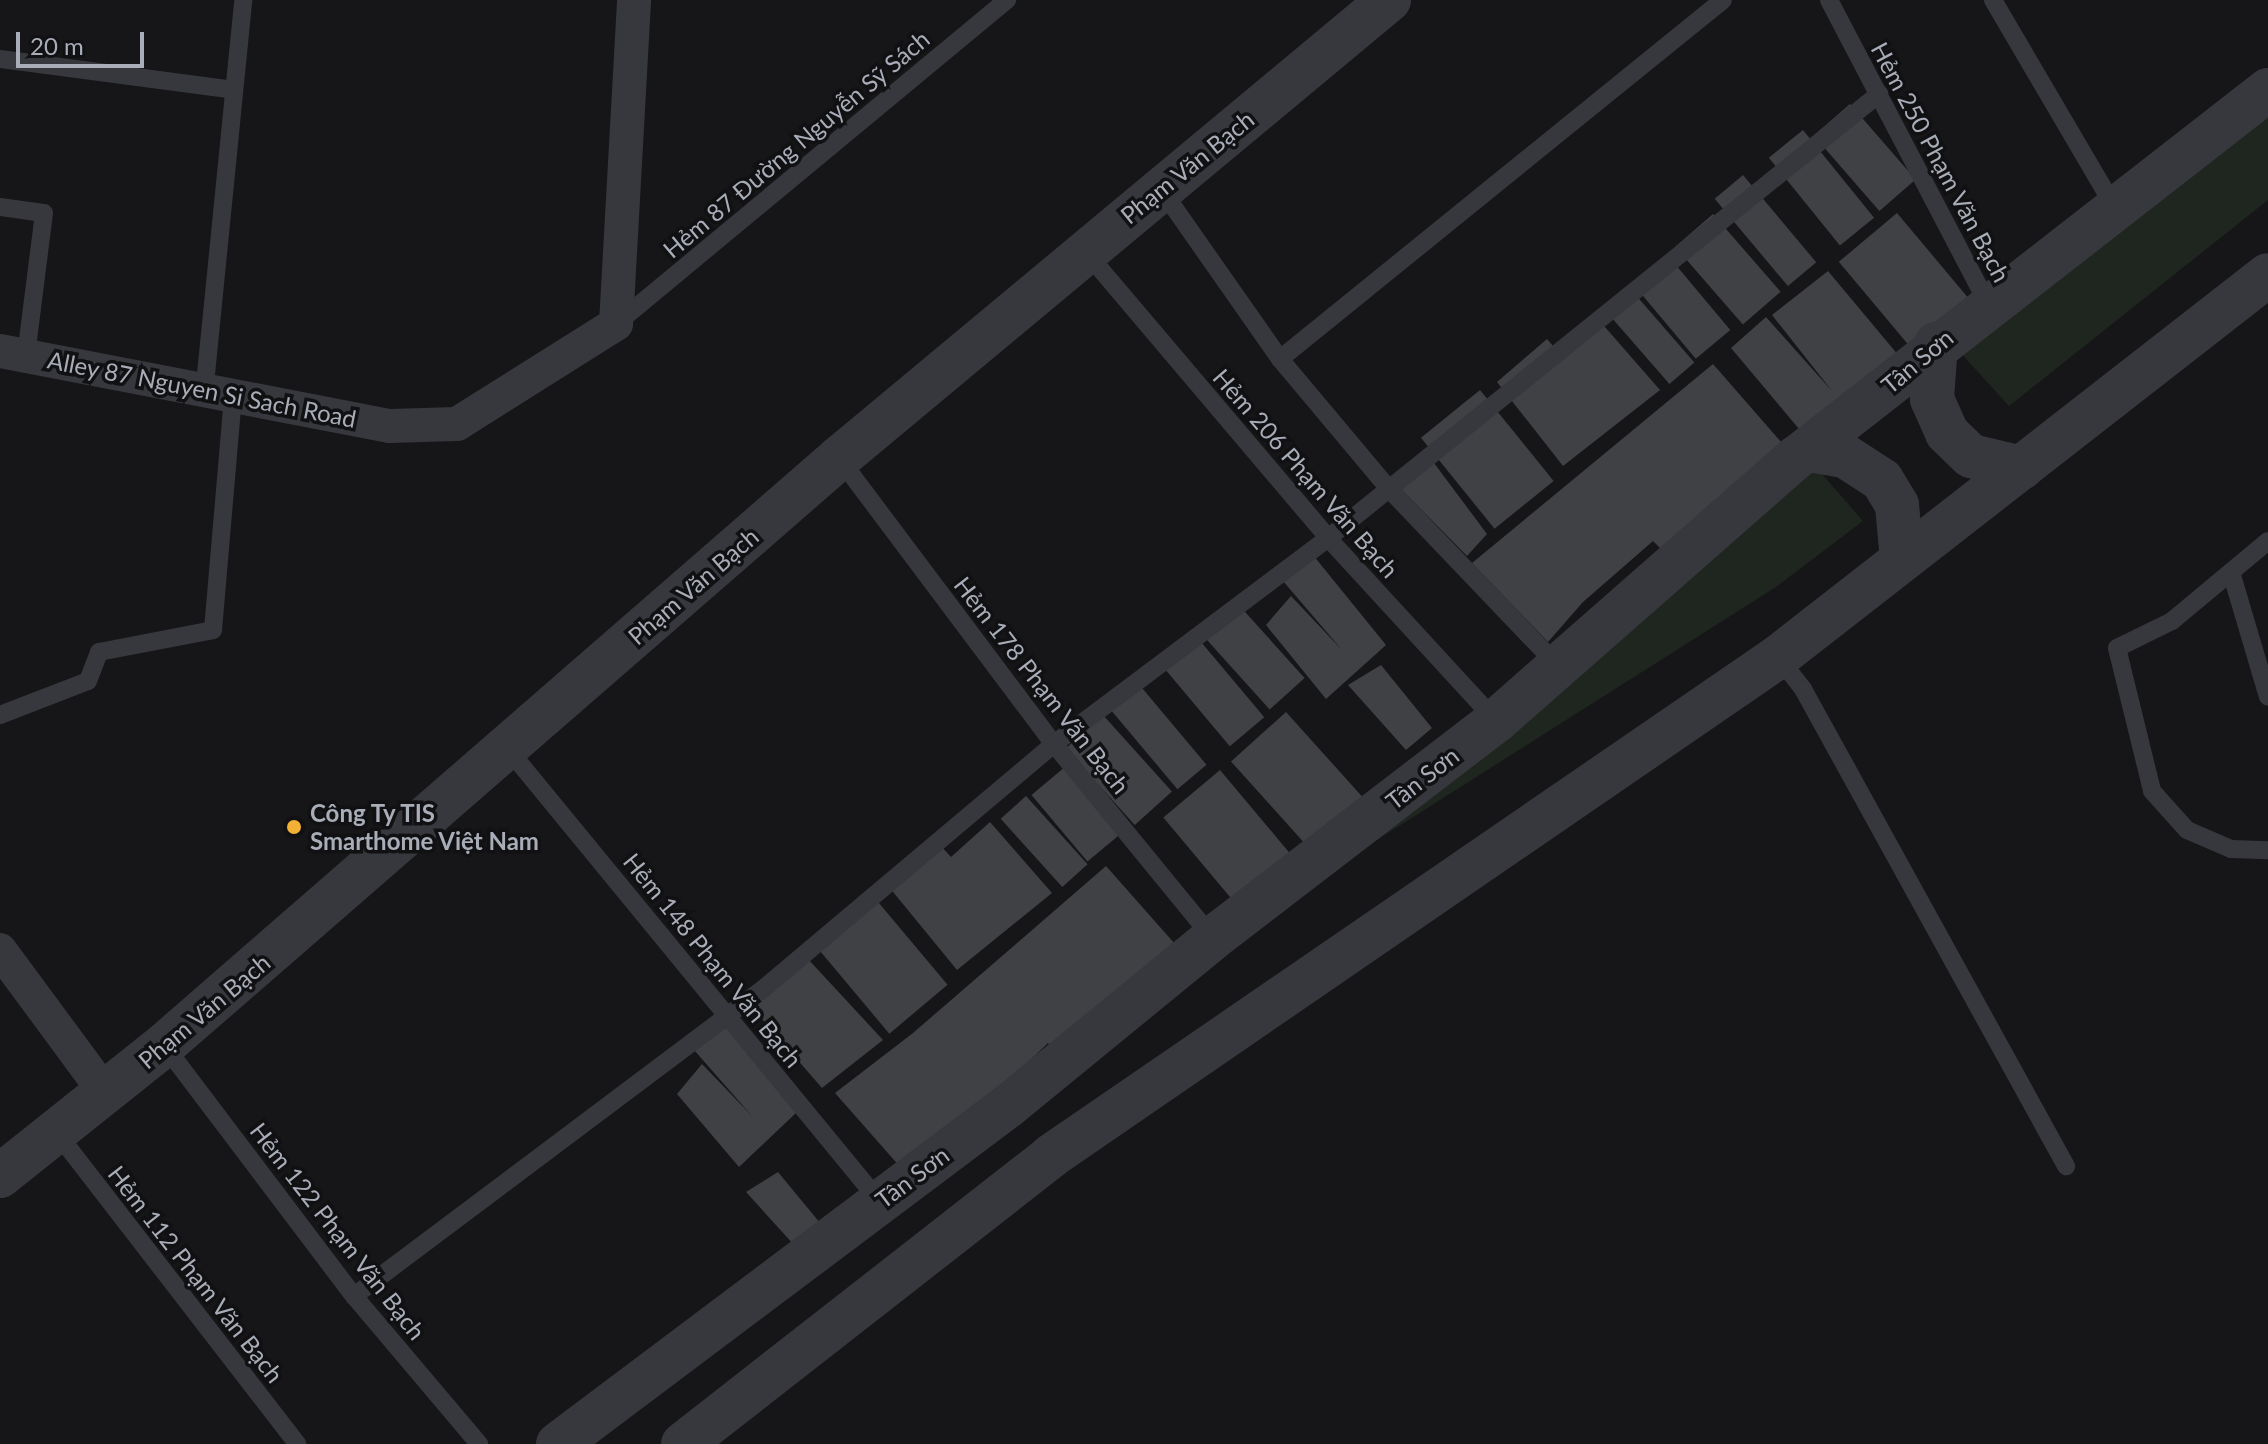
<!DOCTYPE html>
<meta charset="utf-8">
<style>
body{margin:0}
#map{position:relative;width:2268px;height:1444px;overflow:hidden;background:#161618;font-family:Lato,sans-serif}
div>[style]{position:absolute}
.green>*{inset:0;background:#1e261f}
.building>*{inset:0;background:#404145;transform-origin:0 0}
.service>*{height:18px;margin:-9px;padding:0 9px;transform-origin:9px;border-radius:9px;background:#37383d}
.minor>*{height:34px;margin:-17px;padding:0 17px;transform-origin:17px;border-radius:17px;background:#37383d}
.tertiary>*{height:44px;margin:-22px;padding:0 22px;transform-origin:22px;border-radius:22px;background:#37383d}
.dots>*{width:22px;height:22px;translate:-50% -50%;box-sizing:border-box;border:4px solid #111113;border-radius:50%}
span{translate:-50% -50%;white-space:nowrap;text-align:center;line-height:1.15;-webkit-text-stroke:7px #111113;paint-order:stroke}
.street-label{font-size:24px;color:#a8adb8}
.poi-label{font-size:24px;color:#a8adb8;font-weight:700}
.left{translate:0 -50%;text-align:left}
.scale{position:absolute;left:16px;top:32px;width:128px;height:36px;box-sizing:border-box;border:4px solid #a8adb8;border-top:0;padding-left:10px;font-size:24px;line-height:28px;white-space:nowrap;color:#a8adb8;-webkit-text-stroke:6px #111113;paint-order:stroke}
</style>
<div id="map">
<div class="green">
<div style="clip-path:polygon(2268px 103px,2268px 200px,2009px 406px,1956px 348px)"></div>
<div style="clip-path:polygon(1810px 460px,1863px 521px,1776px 587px,1276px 904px)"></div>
</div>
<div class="building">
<div style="left:1850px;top:104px;width:100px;height:48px;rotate:49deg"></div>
<div style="left:1803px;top:130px;width:113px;height:44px;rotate:51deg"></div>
<div style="left:1743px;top:175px;width:114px;height:37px;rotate:50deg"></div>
<div style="left:1897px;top:213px;width:120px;height:76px;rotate:50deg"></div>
<div style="left:1713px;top:214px;width:103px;height:50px;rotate:49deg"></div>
<div style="left:1675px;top:264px;width:86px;height:45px;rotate:50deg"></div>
<div style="clip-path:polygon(1828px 271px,1904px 362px,1805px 436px,1731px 348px,1766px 317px,1832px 391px,1772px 315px)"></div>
<div style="left:1634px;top:293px;width:92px;height:33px;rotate:49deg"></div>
<div style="clip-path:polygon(1598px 319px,1660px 390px,1563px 466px,1497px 382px,1547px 339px,1559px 353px)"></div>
<div style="clip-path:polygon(1713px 364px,1782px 443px,1661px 549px,1653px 541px,1583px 602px,1548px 642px,1472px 563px)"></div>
<div style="left:1480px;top:390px;width:117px;height:76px;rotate:51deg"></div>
<div style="clip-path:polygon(1434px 463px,1487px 534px,1467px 556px,1401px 489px)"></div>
<div style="clip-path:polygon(1313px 555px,1386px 645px,1326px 699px,1266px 625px,1291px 596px,1342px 650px,1283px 581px)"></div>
<div style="left:1237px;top:603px;width:101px;height:47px;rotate:48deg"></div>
<div style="left:1191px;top:630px;width:114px;height:45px;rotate:50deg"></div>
<div style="clip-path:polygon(1381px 665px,1432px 728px,1406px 750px,1348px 685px)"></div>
<div style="left:1132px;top:676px;width:116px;height:38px;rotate:50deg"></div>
<div style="left:1286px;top:712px;width:120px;height:74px;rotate:48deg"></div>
<div style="left:1103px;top:715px;width:103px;height:50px;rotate:48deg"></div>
<div style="left:1066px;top:766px;width:87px;height:45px;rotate:50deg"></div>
<div style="left:1220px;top:770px;width:119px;height:74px;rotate:50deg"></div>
<div style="left:1026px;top:796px;width:92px;height:34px;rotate:48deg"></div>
<div style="clip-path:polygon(990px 822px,1052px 893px,957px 970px,889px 887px,939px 844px,951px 857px)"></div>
<div style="clip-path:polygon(1106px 866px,1175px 944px,1056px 1052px,1048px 1043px,909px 1177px,835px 1093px,913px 1033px)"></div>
<div style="left:873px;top:896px;width:116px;height:76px;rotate:50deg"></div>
<div style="clip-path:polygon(808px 959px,883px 1040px,822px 1088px,756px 1012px,759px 998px)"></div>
<div style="clip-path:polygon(723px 1023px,797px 1112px,739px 1167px,677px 1094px,702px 1064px,752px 1116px,694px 1050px)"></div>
<div style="clip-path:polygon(778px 1172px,830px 1235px,805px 1257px,746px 1192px)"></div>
</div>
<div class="service">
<div style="left:1829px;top:0;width:343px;rotate:62.4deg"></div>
<div style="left:1993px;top:0;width:241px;rotate:59.6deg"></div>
<div style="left:0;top:59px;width:236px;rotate:7.5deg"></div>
<div style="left:1161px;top:189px;width:208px;rotate:55deg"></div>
<div style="left:1280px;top:359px;width:170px;rotate:50deg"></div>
<div style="left:1389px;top:489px;width:245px;rotate:46.3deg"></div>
<div style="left:0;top:207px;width:44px;rotate:7.8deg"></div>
<div style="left:44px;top:213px;width:143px;rotate:97.2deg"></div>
<div style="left:1085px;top:251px;width:376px;rotate:49.7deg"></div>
<div style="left:1328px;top:538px;width:248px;rotate:47.4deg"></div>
<div style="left:616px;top:324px;width:508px;rotate:-39.65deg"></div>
<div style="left:1280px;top:359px;width:570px;rotate:-39.02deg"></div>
<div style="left:204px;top:394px;width:396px;rotate:-84.3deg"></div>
<div style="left:839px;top:458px;width:358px;rotate:53.1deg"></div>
<div style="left:1054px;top:744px;width:251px;rotate:50.7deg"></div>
<div style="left:2268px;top:541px;width:125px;rotate:140.2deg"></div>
<div style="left:2172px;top:621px;width:61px;rotate:153.9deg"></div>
<div style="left:2117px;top:648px;width:147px;rotate:76.2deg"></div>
<div style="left:2152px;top:791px;width:52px;rotate:48.1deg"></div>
<div style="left:2187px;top:830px;width:48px;rotate:23.4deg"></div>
<div style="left:2231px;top:849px;width:37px;rotate:2deg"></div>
<div style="left:2231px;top:572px;width:130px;rotate:73.5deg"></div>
<div style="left:1778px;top:657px;width:41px;rotate:52deg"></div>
<div style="left:1803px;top:689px;width:545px;rotate:61.13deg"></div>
<div style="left:0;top:715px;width:94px;rotate:-21.1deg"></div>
<div style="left:88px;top:681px;width:31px;rotate:-69deg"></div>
<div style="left:99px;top:652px;width:116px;rotate:-10.9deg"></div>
<div style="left:213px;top:630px;width:232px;rotate:-85.1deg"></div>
<div style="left:508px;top:749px;width:586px;rotate:50.61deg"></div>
<div style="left:164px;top:1045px;width:315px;rotate:52.9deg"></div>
<div style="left:354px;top:1296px;width:194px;rotate:49.8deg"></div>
<div style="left:57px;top:1133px;width:393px;rotate:52.3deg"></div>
<div style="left:354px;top:1296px;width:511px;rotate:-36.89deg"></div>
<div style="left:763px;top:989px;width:380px;rotate:-40.1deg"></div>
<div style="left:1054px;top:744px;width:343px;rotate:-36.9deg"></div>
<div style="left:1328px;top:538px;width:708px;rotate:-38.86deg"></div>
</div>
<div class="minor">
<div style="left:0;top:351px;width:397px;rotate:10.9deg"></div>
<div style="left:390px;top:426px;width:67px;rotate:-1.7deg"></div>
<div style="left:457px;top:424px;width:188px;rotate:-32.2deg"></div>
<div style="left:616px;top:324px;width:324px;rotate:-86.8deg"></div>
<div style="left:0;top:950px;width:179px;rotate:53.6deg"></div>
</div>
<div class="tertiary">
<div style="left:1936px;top:344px;width:55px;rotate:94.2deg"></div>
<div style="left:1932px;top:399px;width:37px;rotate:66deg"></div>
<div style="left:1947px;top:433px;width:33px;rotate:44deg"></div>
<div style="left:1971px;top:456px;width:52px;rotate:13.2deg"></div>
<div style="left:1810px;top:450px;width:36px;rotate:10deg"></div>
<div style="left:1845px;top:456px;width:44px;rotate:33deg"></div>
<div style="left:1882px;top:480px;width:29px;rotate:59deg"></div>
<div style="left:1897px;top:505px;width:55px;rotate:84.8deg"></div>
<div style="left:0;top:1176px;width:210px;rotate:-38.6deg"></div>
<div style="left:164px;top:1045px;width:895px;rotate:-41.01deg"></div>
<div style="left:839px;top:458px;width:716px;rotate:-39.79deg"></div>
<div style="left:558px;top:1444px;width:563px;rotate:-36.91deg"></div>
<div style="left:1008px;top:1106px;width:265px;rotate:-39.3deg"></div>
<div style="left:1213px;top:938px;width:357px;rotate:-37.5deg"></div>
<div style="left:1496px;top:721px;width:400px;rotate:-41.3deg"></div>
<div style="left:1797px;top:457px;width:597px;rotate:-37.93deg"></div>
<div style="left:683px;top:1444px;width:467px;rotate:-38deg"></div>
<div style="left:1051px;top:1156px;width:882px;rotate:-34.47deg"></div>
<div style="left:1778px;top:657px;width:621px;rotate:-37.94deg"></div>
</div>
<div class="dots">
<div style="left:294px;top:827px;background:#f2b134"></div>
</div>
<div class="street-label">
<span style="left:796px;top:144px;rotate:-40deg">Hẻm 87 Đường Nguyễn Sỹ Sách</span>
<span style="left:1941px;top:162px;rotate:62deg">Hẻm 250 Phạm Văn Bạch</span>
<span style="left:1187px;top:167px;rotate:-39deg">Phạm Văn Bạch</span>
<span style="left:1917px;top:361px;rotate:-40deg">Tân Sơn</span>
<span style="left:202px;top:389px;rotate:11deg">Alley 87 Nguyen Si Sach Road</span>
<span style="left:1306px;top:473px;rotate:49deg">Hẻm 206 Phạm Văn Bạch</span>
<span style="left:693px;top:586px;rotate:-41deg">Phạm Văn Bạch</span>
<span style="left:1042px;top:685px;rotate:52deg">Hẻm 178 Phạm Văn Bạch</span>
<span style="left:1422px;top:778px;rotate:-38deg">Tân Sơn</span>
<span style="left:713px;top:960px;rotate:51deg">Hẻm 148 Phạm Văn Bạch</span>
<span style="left:204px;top:1011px;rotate:-40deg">Phạm Văn Bạch</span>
<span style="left:912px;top:1177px;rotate:-37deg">Tân Sơn</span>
<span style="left:338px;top:1231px;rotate:52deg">Hẻm 122 Phạm Văn Bạch</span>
<span style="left:196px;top:1274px;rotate:52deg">Hẻm 112 Phạm Văn Bạch</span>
</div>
<div class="poi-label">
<span class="left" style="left:310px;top:827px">Công Ty TIS<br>Smarthome Việt Nam</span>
</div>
<div class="scale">20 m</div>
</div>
